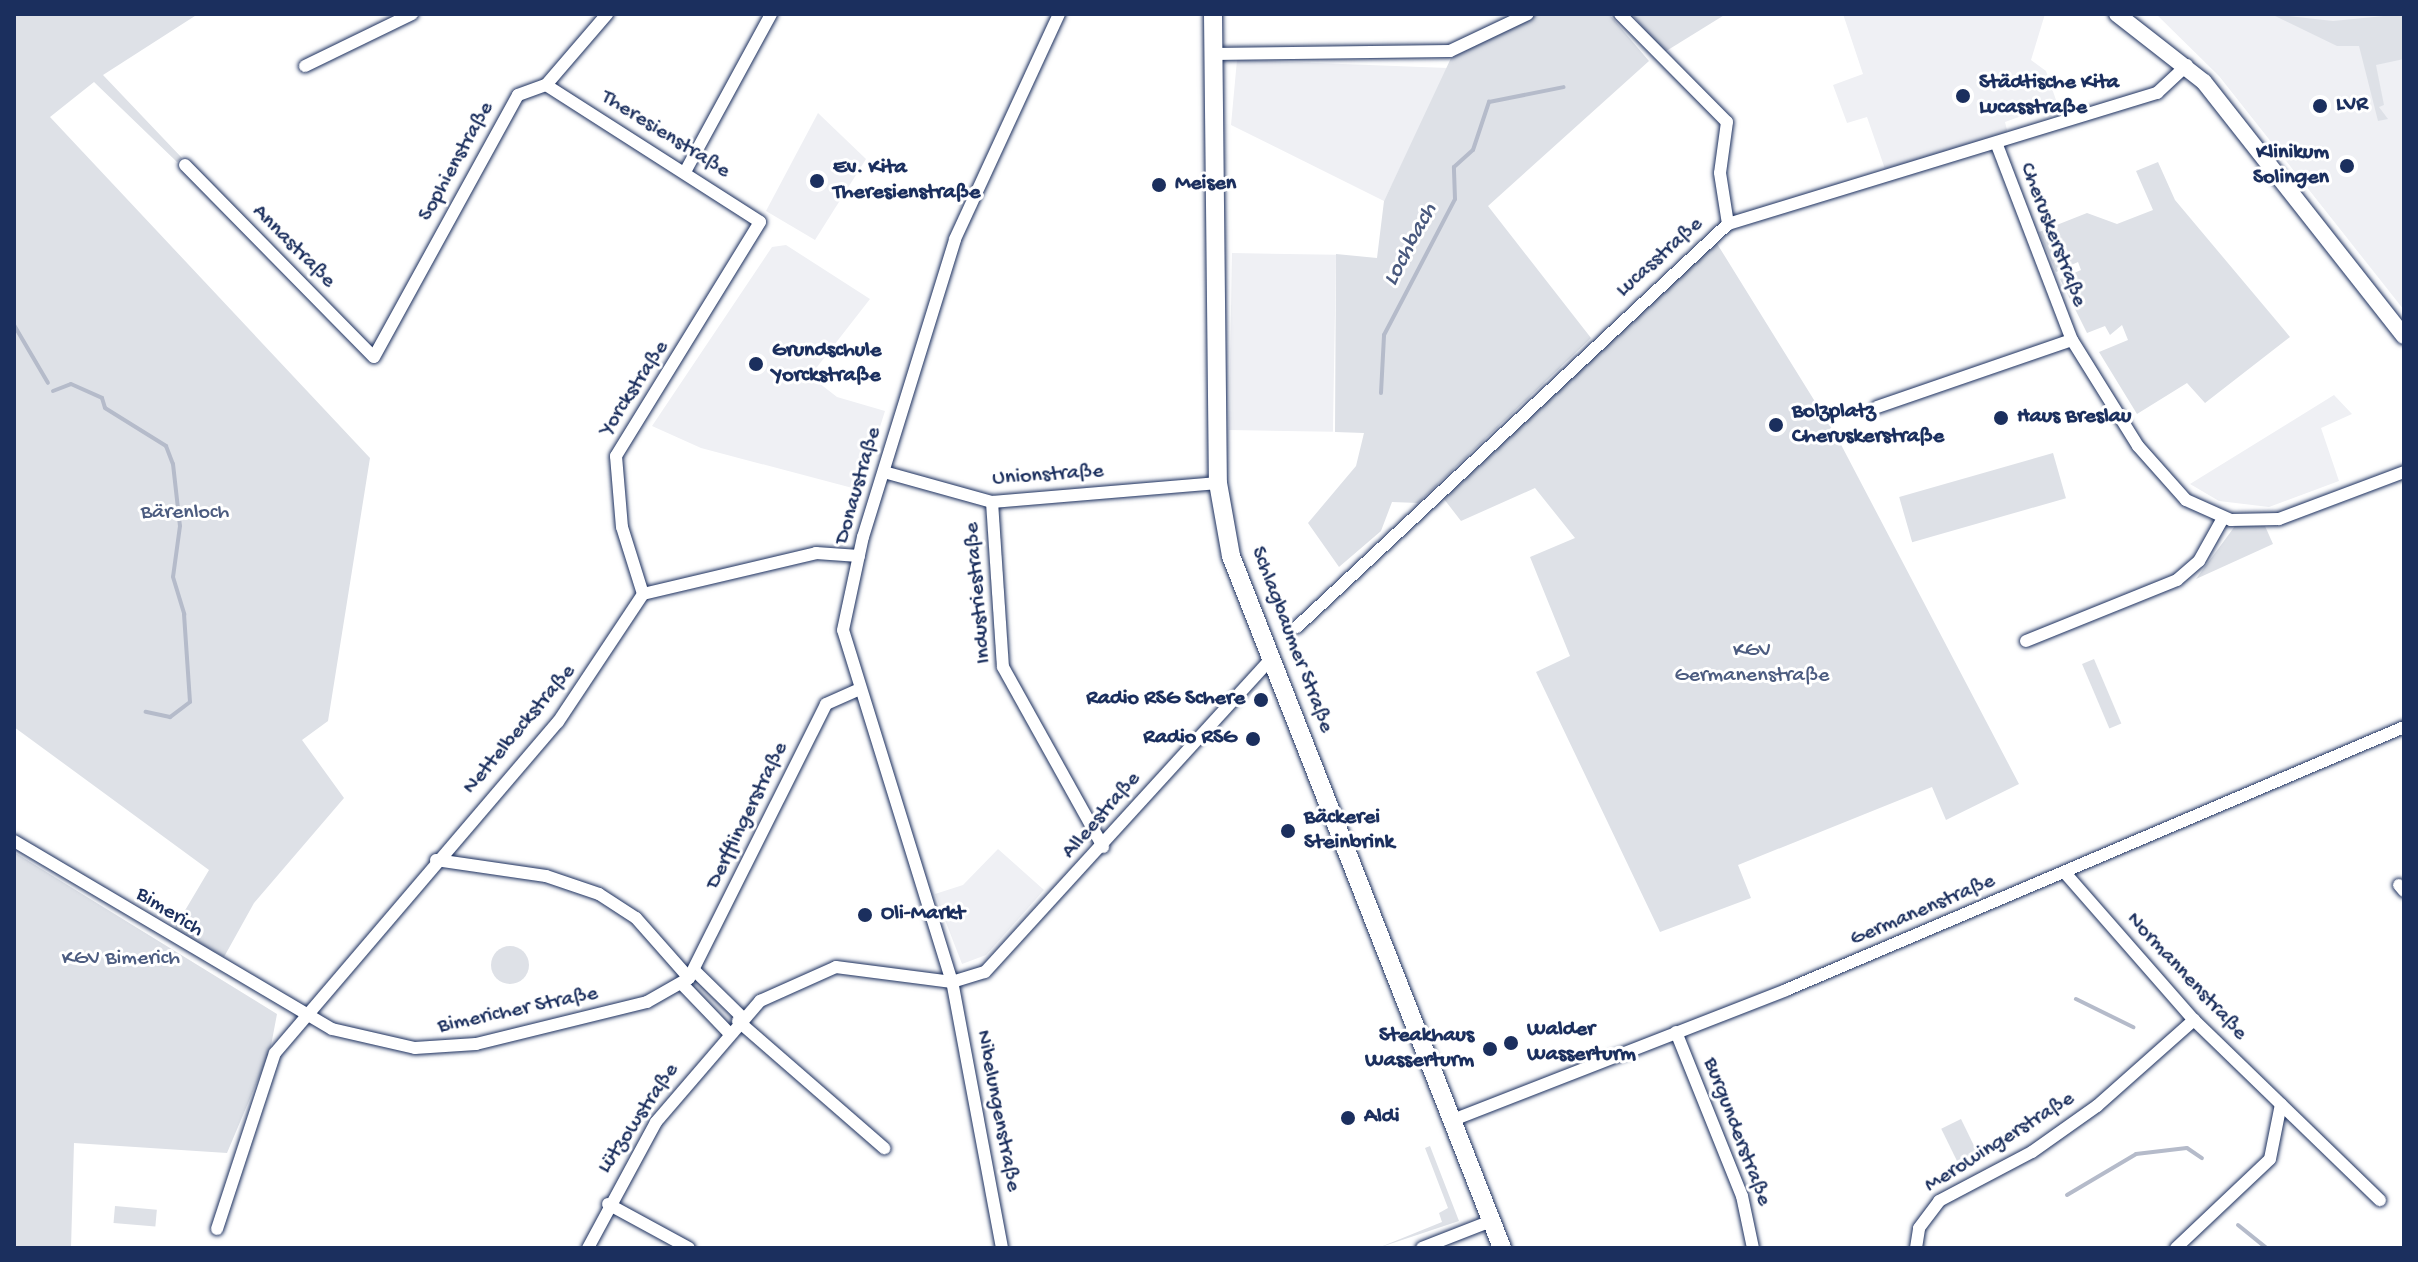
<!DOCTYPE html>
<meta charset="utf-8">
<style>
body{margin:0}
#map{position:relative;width:2418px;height:1262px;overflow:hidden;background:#fff;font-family:"Gochi Hand",sans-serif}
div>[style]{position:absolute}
.built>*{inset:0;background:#eff0f4;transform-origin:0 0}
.green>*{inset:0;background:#dee1e7;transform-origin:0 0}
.round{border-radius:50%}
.stream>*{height:4px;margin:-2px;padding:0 2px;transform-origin:2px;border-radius:2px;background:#b5bbca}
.roads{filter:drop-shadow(0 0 2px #1b2f5e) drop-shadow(0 0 2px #1b2f5e)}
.street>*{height:12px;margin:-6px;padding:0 6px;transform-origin:6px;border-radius:6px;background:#fff}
.secondary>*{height:16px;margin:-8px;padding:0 8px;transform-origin:8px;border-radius:8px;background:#fff}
.primary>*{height:18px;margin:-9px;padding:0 9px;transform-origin:9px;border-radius:9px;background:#fff}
.dots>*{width:22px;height:22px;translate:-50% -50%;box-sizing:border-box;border:4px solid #fff;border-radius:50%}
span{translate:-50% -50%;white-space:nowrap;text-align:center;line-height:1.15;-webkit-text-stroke:6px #fff;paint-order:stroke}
.poi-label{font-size:22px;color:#1b2f5e;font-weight:700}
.left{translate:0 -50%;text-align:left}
.right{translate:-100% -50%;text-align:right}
.street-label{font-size:22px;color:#1b2f5e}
.park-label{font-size:22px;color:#4c5c80}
.water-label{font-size:24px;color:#49597e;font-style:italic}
.frame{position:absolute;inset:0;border:16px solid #1b2f5e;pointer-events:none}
</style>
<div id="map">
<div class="built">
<div style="clip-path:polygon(1843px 14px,2045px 14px,2031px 60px,2046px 71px,2057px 103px,2005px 122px,2008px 134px,1885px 169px,1867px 117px,1847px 123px,1833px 85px,1863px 74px)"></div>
<div style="clip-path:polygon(2156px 14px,2404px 14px,2404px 310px,2219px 76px)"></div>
<div style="clip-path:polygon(1237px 60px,1448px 68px,1384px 201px,1231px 125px)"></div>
<div style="clip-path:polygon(818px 113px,866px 159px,815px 240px,766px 211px)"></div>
<div style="clip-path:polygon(786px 245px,870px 299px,810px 376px,837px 397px,885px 411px,860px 490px,701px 448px,652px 426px,772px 247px)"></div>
<div style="left:1232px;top:253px;width:104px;height:177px;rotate:1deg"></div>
<div style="clip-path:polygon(2334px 395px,2352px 414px,2321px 428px,2339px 481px,2269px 507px,2219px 501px,2190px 484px)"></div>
<div style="clip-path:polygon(998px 849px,1044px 890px,986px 955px,962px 964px,935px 894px,963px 885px)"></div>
</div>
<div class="green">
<div style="clip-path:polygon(14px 14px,198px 14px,103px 75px,182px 158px,177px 162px,94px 82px,50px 117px,370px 458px,328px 721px,302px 740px,344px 798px,254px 903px,224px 957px,174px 929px,209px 870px,14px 727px)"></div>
<div style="clip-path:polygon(1537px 14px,1609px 14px,1649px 61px,1488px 206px,1591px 338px,1418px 503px,1392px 502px,1381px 531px,1339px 567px,1308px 523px,1356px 466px,1364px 433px,1335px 432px,1336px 254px,1377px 258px,1384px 201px,1451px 58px)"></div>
<div style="clip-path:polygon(1632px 14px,1726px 14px,1663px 53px)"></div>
<div style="clip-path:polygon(2271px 14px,2333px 21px,2404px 14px,2404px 59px,2376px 65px,2384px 105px,2379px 107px,2388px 119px,2378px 121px,2359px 46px,2337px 46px)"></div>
<div style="clip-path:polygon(2158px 162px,2175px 200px,2290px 337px,2205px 403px,2187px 383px,2137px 414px,2099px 352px,2128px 340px,2122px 325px,2110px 335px,2105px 326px,2087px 333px,2060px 279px,2081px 270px,2078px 262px,2056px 272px,2039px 232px,2087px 213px,2117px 224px,2153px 210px,2136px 171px)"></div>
<div style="clip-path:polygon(1716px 242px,1837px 437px,2019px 784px,1946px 820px,1932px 787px,1738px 865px,1751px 898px,1660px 932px,1536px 672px,1570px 656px,1530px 557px,1575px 538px,1535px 488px,1461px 521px,1444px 499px)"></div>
<div style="left:2053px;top:453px;width:47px;height:160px;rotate:74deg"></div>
<div style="clip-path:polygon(2235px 526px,2265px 526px,2273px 544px,2196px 579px)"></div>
<div style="left:2094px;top:659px;width:70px;height:13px;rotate:67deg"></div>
<div style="clip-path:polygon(14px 852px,277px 1014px,270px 1051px,227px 1153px,74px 1143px,71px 1248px,14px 1248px)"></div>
<div class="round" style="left:491px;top:946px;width:38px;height:38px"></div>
<div style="left:1961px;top:1119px;width:43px;height:22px;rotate:64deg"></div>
<div style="clip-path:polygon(1430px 1146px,1459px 1221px,1378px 1248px,1442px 1222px,1439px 1213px,1448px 1208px,1425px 1148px)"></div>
<div style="left:115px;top:1206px;width:42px;height:17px;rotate:5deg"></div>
</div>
<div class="stream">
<div style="left:14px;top:325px;width:67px;rotate:59.6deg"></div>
<div style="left:53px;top:391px;width:19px;rotate:-21deg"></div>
<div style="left:71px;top:384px;width:34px;rotate:24deg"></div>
<div style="left:102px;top:398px;width:10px;rotate:73deg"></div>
<div style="left:105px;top:408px;width:72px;rotate:31.9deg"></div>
<div style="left:166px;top:446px;width:19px;rotate:69deg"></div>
<div style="left:173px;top:464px;width:62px;rotate:83.6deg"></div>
<div style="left:180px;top:526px;width:51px;rotate:97.8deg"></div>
<div style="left:173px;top:577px;width:39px;rotate:73deg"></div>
<div style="left:184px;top:614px;width:88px;rotate:86.1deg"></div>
<div style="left:190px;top:702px;width:25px;rotate:143deg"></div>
<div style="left:170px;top:717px;width:25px;rotate:-168deg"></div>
<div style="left:1381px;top:393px;width:58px;rotate:-87deg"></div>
<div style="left:1384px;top:335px;width:153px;rotate:-62.4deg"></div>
<div style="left:1455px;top:199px;width:32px;rotate:-92deg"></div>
<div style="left:1454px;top:167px;width:25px;rotate:-42deg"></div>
<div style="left:1473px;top:150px;width:51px;rotate:-71.6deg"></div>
<div style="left:1489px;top:102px;width:76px;rotate:-11.3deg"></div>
<div style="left:2076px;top:999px;width:64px;rotate:26.2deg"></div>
<div style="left:2067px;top:1195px;width:80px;rotate:-30.7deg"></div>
<div style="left:2136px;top:1154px;width:51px;rotate:-6.7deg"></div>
<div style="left:2187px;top:1148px;width:18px;rotate:34deg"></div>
<div style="left:2238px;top:1225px;width:36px;rotate:39deg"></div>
</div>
<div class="roads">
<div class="street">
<div style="left:1620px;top:14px;width:152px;rotate:45.3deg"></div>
<div style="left:1727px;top:122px;width:51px;rotate:97.8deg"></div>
<div style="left:1720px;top:173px;width:52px;rotate:81.1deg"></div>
<div style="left:1213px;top:54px;width:237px;rotate:-0.7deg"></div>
<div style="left:1450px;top:51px;width:86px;rotate:-25.4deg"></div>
<div style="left:305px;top:66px;width:119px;rotate:-25.9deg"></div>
<div style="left:546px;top:85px;width:254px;rotate:32.6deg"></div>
<div style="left:760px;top:222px;width:275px;rotate:121.6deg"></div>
<div style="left:616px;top:456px;width:71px;rotate:85.2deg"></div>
<div style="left:622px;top:527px;width:70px;rotate:72.6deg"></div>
<div style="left:1997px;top:145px;width:209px;rotate:69deg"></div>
<div style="left:2072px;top:340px;width:125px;rotate:58.1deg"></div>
<div style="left:2138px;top:446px;width:72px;rotate:48.4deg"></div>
<div style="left:2186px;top:500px;width:49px;rotate:24deg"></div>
<div style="left:2231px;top:520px;width:48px;rotate:-1.2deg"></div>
<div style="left:2279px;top:519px;width:134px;rotate:-20.6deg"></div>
<div style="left:185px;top:165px;width:269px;rotate:45.5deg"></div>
<div style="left:374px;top:357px;width:299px;rotate:-61.2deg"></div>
<div style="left:518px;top:95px;width:30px;rotate:-20deg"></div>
<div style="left:546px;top:85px;width:94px;rotate:-49.3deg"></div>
<div style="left:685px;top:172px;width:180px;rotate:-61.4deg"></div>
<div style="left:1877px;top:407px;width:206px;rotate:-19deg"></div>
<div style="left:884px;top:472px;width:112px;rotate:15.5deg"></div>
<div style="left:992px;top:502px;width:227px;rotate:-4.8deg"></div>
<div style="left:992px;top:502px;width:165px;rotate:86.2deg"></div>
<div style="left:1003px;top:667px;width:206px;rotate:60.9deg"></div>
<div style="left:1297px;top:627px;width:590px;rotate:-43.08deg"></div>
<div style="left:1728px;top:224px;width:449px;rotate:-17deg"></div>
<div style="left:2157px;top:93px;width:41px;rotate:-43deg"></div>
<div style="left:2026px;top:641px;width:163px;rotate:-22deg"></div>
<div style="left:2177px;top:580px;width:29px;rotate:-41deg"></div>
<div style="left:2199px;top:561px;width:49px;rotate:-60.8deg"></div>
<div style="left:14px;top:841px;width:369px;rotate:30.6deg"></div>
<div style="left:332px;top:1029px;width:85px;rotate:12.9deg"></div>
<div style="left:415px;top:1048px;width:61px;rotate:-3.8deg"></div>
<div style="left:476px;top:1044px;width:176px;rotate:-13.8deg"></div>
<div style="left:647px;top:1002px;width:48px;rotate:-29.7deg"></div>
<div style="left:689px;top:978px;width:306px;rotate:-63.4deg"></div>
<div style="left:826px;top:704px;width:36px;rotate:-24deg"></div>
<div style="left:436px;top:860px;width:111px;rotate:8.3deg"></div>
<div style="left:546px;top:876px;width:56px;rotate:18.8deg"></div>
<div style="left:599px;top:894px;width:44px;rotate:33deg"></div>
<div style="left:636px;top:918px;width:80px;rotate:48.5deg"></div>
<div style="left:2066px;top:874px;width:194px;rotate:48.8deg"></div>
<div style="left:2194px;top:1020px;width:259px;rotate:44.1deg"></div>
<div style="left:2399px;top:885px;width:8px;rotate:50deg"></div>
<div style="left:695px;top:971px;width:66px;rotate:44.4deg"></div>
<div style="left:682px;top:984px;width:66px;rotate:46.2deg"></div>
<div style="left:738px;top:1021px;width:194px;rotate:41deg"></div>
<div style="left:1676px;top:1032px;width:177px;rotate:68.1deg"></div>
<div style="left:1742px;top:1196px;width:53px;rotate:78.1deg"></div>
<div style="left:1453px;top:1120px;width:357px;rotate:-21.3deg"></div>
<div style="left:1786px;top:990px;width:672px;rotate:-23.05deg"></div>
<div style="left:608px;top:1204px;width:92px;rotate:28.5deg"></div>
<div style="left:217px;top:1229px;width:185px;rotate:-71.8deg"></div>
<div style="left:275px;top:1053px;width:435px;rotate:-49.5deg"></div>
<div style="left:558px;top:722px;width:154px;rotate:-56.4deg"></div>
<div style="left:643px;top:594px;width:178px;rotate:-13.3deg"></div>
<div style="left:816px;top:553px;width:43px;rotate:4deg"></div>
<div style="left:588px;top:1248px;width:143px;rotate:-61.6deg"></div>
<div style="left:656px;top:1122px;width:160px;rotate:-49.3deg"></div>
<div style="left:760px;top:1001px;width:83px;rotate:-24.1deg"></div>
<div style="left:836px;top:967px;width:117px;rotate:7.4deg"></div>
<div style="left:952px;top:982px;width:34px;rotate:-17deg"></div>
<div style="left:985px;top:972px;width:424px;rotate:-47.6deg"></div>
<div style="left:1002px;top:1248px;width:271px;rotate:-100.6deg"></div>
<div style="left:952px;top:982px;width:368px;rotate:-107.2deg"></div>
<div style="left:843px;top:630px;width:95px;rotate:-77.9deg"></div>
<div style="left:863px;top:537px;width:312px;rotate:-72.8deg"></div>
<div style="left:955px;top:239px;width:248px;rotate:-65.2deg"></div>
<div style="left:1422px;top:1248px;width:74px;rotate:-21.4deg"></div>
<div style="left:1916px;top:1248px;width:20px;rotate:-81deg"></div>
<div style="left:1919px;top:1228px;width:34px;rotate:-53deg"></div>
<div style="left:1939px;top:1201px;width:105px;rotate:-27.8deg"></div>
<div style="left:2032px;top:1152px;width:80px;rotate:-35.3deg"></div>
<div style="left:2097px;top:1106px;width:130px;rotate:-41.6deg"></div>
<div style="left:2176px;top:1248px;width:129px;rotate:-43.4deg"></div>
<div style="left:2270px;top:1159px;width:56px;rotate:-78.7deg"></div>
</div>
<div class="secondary">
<div style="left:2117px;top:14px;width:110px;rotate:38deg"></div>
<div style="left:2204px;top:82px;width:323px;rotate:51.8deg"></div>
</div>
<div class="primary">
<div style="left:1213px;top:14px;width:469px;rotate:89.4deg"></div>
<div style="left:1218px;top:483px;width:74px;rotate:79.9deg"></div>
<div style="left:1231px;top:556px;width:743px;rotate:68.61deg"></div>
</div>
</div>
<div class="dots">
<div style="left:1963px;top:96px;background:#1b2f5e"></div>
<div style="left:2320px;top:106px;background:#1b2f5e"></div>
<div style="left:2347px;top:166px;background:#1b2f5e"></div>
<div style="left:817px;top:181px;background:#1b2f5e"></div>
<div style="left:1159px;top:185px;background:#1b2f5e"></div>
<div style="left:756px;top:364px;background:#1b2f5e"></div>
<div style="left:2001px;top:418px;background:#1b2f5e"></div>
<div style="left:1776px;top:425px;background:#1b2f5e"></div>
<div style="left:1261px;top:700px;background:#1b2f5e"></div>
<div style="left:1253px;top:739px;background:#1b2f5e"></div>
<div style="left:1288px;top:831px;background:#1b2f5e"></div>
<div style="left:865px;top:915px;background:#1b2f5e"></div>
<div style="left:1511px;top:1043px;background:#1b2f5e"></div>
<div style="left:1490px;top:1049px;background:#1b2f5e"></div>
<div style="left:1348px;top:1118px;background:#1b2f5e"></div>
</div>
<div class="poi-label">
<span class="left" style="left:1979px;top:96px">Städtische Kita<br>Lucasstraße</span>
<span class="left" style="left:2336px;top:106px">LVR</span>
<span class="right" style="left:2329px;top:166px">Klinikum<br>Solingen</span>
<span class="left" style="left:833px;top:181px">Ev. Kita<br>Theresienstraße</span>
<span class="left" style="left:1175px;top:185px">Meisen</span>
<span class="left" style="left:772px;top:364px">Grundschule<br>Yorckstraße</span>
<span class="left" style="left:1792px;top:425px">Bolzplatz<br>Cheruskerstraße</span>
<span class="left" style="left:2017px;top:418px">Haus Breslau</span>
<span class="right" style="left:1245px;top:700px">Radio RSG Schere</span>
<span class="right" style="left:1237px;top:739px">Radio RSG</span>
<span class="left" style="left:1304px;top:831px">Bäckerei<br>Steinbrink</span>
<span class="left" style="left:881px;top:915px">Oli-Markt</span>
<span class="left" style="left:1527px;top:1043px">Walder<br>Wasserturm</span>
<span class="right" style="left:1474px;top:1049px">Steakhaus<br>Wasserturm</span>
<span class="left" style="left:1364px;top:1118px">Aldi</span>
</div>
<div class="street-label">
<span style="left:665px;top:135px;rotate:32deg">Theresienstraße</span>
<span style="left:457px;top:162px;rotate:-61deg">Sophienstraße</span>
<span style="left:2052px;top:235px;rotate:69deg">Cheruskerstraße</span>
<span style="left:293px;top:247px;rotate:45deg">Annastraße</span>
<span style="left:1660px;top:258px;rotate:-42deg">Lucasstraße</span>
<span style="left:635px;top:389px;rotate:-57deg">Yorckstraße</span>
<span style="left:1048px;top:476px;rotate:-4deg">Unionstraße</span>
<span style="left:859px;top:486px;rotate:-74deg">Donaustraße</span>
<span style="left:979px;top:593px;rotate:-95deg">Industriestraße</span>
<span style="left:1291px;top:640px;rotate:69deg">Schlagbaumer Straße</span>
<span style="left:520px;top:730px;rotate:-50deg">Nettelbeckstraße</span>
<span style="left:748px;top:816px;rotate:-64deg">Derfflingerstraße</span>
<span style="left:1102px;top:816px;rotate:-49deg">Alleestraße</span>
<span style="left:1923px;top:911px;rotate:-23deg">Germanenstraße</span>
<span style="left:169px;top:913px;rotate:32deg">Bimerich</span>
<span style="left:2186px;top:977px;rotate:47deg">Normannenstraße</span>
<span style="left:518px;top:1011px;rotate:-12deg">Bimericher Straße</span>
<span style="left:997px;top:1111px;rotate:79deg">Nibelungenstraße</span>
<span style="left:639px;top:1119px;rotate:-56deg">Lützowstraße</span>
<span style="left:1736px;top:1132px;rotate:69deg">Burgunderstraße</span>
<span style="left:2000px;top:1143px;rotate:-32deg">Merowingerstraße</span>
</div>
<div class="park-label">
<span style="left:185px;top:514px">Bärenloch</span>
<span style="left:1752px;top:664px">KGV<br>Germanenstraße</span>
<span style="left:121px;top:960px">KGV Bimerich</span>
</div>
<div class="water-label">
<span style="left:1411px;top:245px;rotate:-62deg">Lochbach</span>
</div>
<div class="frame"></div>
</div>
